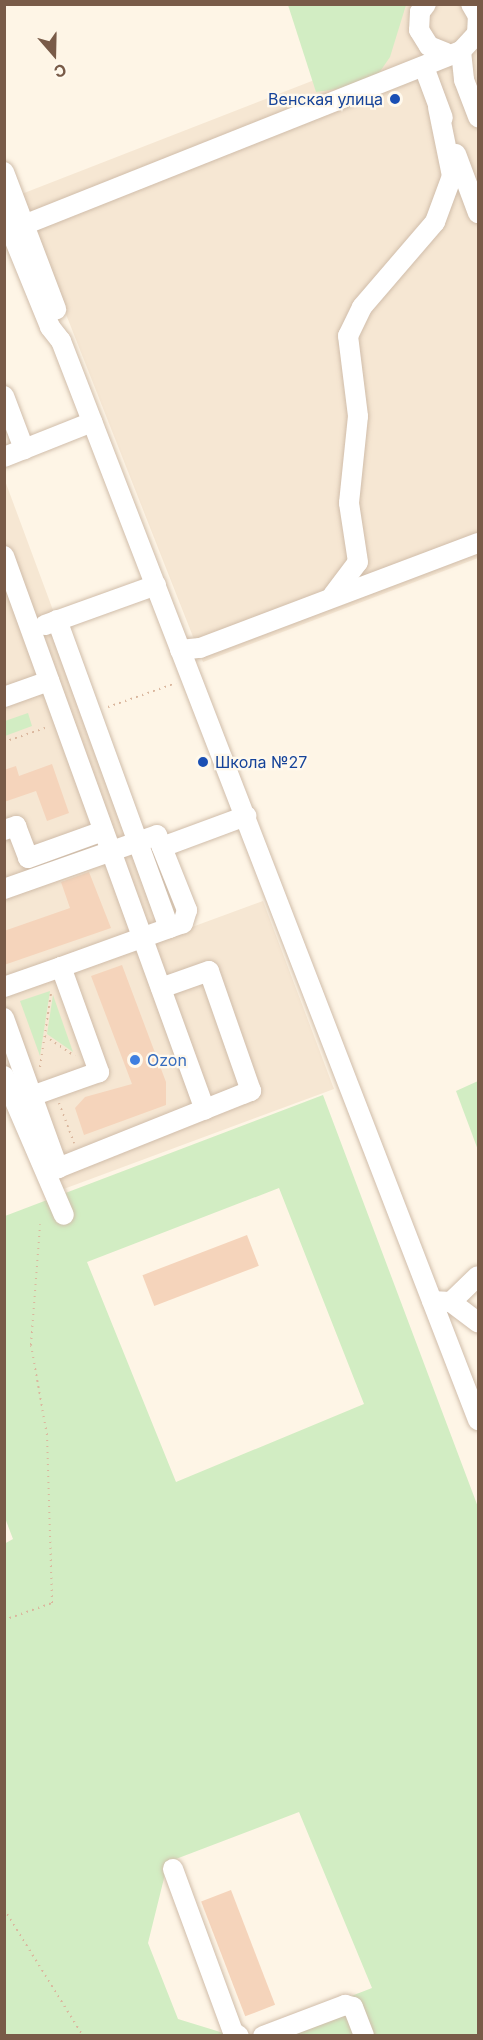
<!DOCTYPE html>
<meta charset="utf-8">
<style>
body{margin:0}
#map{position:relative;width:483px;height:2040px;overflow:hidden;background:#fef5e6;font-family:Inter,sans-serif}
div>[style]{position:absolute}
.residential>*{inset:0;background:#f6e7d3}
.green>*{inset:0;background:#d2edc3}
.building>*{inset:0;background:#f5d4bb;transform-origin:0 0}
.path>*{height:2px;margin-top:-1px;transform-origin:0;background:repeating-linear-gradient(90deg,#dab79e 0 1.5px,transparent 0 6px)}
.roads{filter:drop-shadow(0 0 2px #d0bdaa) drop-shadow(0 0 2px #d0bdaa)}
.minor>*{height:20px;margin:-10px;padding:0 10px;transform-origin:10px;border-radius:10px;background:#fff}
.dots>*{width:16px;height:16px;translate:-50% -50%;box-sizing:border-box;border:3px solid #fff9ed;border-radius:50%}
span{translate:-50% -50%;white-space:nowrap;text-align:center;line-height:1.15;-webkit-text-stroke:4.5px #fff9ed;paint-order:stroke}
.transit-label{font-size:16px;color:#164399}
.right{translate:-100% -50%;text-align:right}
.left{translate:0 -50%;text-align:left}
.shop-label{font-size:16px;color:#366cbe}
.frame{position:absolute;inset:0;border:6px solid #795b48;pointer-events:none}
.north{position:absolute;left:24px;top:24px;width:60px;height:60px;-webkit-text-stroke:4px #fff9ed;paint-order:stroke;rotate:160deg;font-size:16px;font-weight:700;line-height:24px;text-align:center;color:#795b48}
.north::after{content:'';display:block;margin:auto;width:21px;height:27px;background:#795b48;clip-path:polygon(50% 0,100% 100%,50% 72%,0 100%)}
</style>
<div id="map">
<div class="residential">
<div style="clip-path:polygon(398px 5px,478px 5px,478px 558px,203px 662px,19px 195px,371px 58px)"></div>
<div style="clip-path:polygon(4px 478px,173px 934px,263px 901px,334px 1089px,61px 1190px,5px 1040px)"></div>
</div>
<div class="green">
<div style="clip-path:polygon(288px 5px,406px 5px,390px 57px,379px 73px,358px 86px,316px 92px)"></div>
<div style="clip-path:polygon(28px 713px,32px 726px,5px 736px,5px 721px)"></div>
<div style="clip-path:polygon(50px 991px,40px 1056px,20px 1001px)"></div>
<div style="clip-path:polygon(53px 995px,73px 1052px,47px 1034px)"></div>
<div style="clip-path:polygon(478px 1081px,478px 1150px,456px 1091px)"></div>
<div style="clip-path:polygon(evenodd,323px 1095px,478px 1507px,478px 2035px,251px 2035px,372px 1988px,299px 1812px,168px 1862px,148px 1943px,178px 2019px,230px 2035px,5px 2035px,4px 1544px,13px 1539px,5px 1518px,5px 1216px,323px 1095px,279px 1188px,364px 1404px,176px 1482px,87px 1262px,279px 1188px)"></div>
</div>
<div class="building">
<div style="clip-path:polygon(52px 764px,69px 813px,47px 821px,36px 791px,4px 802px,4px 770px,16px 766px,19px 776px)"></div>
<div style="clip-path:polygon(89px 872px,111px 928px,4px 965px,4px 931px,70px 908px,61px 882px)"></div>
<div style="clip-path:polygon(122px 965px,166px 1082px,166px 1105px,84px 1135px,75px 1108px,85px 1097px,132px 1084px,91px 976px)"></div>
<div style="left:247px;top:1235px;width:33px;height:112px;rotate:69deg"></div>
<div style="left:231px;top:1890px;width:123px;height:32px;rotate:69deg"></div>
</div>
<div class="path">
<div style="left:108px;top:707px;width:72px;rotate:-19.4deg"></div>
<div style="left:4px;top:742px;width:46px;rotate:-18.8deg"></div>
<div style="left:45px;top:1036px;width:36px;rotate:34deg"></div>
<div style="left:40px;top:1067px;width:75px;rotate:-81.5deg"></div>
<div style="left:59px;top:1103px;width:43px;rotate:69.4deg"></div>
<div style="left:4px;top:1620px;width:51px;rotate:-19.5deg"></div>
<div style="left:52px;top:1603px;width:168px;rotate:-91.7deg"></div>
<div style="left:47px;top:1435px;width:91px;rotate:-100.1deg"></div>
<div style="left:31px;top:1345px;width:121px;rotate:-85.7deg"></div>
<div style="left:4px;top:1909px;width:150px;rotate:58.1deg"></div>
</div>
<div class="roads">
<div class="minor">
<div style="left:426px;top:4px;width:10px;rotate:127deg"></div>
<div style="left:420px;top:12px;width:18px;rotate:93deg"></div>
<div style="left:419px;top:30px;width:19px;rotate:58deg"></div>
<div style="left:429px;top:46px;width:18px;rotate:22deg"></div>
<div style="left:461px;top:51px;width:29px;rotate:84deg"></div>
<div style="left:464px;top:80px;width:40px;rotate:69deg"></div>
<div style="left:424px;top:67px;width:54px;rotate:69.6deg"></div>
<div style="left:456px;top:154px;width:63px;rotate:69.6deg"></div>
<div style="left:4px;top:172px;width:147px;rotate:69.2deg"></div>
<div style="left:4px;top:214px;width:122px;rotate:67.8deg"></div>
<div style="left:50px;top:327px;width:18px;rotate:52deg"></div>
<div style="left:61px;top:341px;width:1157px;rotate:68.87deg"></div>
<div style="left:11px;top:230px;width:484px;rotate:-21.7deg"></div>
<div style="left:461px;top:51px;width:23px;rotate:-47deg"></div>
<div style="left:477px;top:34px;width:18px;rotate:-87deg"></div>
<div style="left:478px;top:16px;width:14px;rotate:-120deg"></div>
<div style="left:4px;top:396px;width:57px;rotate:69.3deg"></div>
<div style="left:4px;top:457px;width:95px;rotate:-21.7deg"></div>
<div style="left:4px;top:556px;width:589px;rotate:70.06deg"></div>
<div style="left:333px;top:595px;width:41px;rotate:-52.9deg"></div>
<div style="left:358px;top:562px;width:60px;rotate:-98.7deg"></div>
<div style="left:349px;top:503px;width:87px;rotate:-84.1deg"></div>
<div style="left:358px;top:416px;width:81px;rotate:-97.1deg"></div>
<div style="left:348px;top:336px;width:32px;rotate:-64deg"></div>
<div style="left:362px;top:307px;width:112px;rotate:-49.3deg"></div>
<div style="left:435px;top:222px;width:49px;rotate:-69.7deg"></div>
<div style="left:452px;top:176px;width:70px;rotate:-101.5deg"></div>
<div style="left:57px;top:620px;width:328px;rotate:70deg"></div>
<div style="left:45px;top:625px;width:118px;rotate:-19.8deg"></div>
<div style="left:180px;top:650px;width:20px;rotate:-6deg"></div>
<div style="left:200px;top:648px;width:297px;rotate:-20.7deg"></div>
<div style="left:4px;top:697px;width:48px;rotate:-19.6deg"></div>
<div style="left:4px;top:830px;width:13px;rotate:-18deg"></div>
<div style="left:16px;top:826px;width:34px;rotate:69deg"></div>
<div style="left:28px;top:858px;width:80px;rotate:-19.8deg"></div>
<div style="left:162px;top:847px;width:90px;rotate:-20.3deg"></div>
<div style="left:4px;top:889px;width:162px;rotate:-19.4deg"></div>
<div style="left:157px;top:835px;width:81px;rotate:68.2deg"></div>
<div style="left:187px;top:910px;width:14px;rotate:107deg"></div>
<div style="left:183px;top:923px;width:130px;rotate:160.2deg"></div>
<div style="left:61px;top:967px;width:112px;rotate:70.1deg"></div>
<div style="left:99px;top:1072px;width:71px;rotate:160.3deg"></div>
<div style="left:32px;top:1096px;width:77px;rotate:70.1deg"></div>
<div style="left:58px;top:1168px;width:208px;rotate:-21.8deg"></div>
<div style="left:251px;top:1091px;width:127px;rotate:-109.3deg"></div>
<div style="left:209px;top:971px;width:51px;rotate:160.5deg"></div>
<div style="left:4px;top:987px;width:60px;rotate:-19.3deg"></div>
<div style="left:4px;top:1018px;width:83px;rotate:70.3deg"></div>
<div style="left:4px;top:1076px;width:151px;rotate:66.7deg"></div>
<div style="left:432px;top:1301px;width:19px;rotate:3deg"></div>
<div style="left:451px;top:1302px;width:37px;rotate:-44deg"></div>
<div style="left:451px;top:1302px;width:34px;rotate:37deg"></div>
<div style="left:173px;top:1869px;width:174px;rotate:69.8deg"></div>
<div style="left:233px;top:2032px;width:7px;rotate:34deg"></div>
<div style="left:263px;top:2036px;width:88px;rotate:-20.7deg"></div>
<div style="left:345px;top:2005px;width:8px;rotate:14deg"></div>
<div style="left:353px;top:2007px;width:31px;rotate:69deg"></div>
</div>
</div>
<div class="dots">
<div style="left:395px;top:99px;background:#1a4fb4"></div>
<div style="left:203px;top:762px;background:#1a4fb4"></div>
<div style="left:135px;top:1060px;background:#3f7fe0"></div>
</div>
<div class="transit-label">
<span class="right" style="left:383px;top:99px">Венская улица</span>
<span class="left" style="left:215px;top:762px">Школа №27</span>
</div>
<div class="shop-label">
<span class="left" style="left:147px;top:1060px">Ozon</span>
</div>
<div class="frame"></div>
<div class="north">С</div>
</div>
